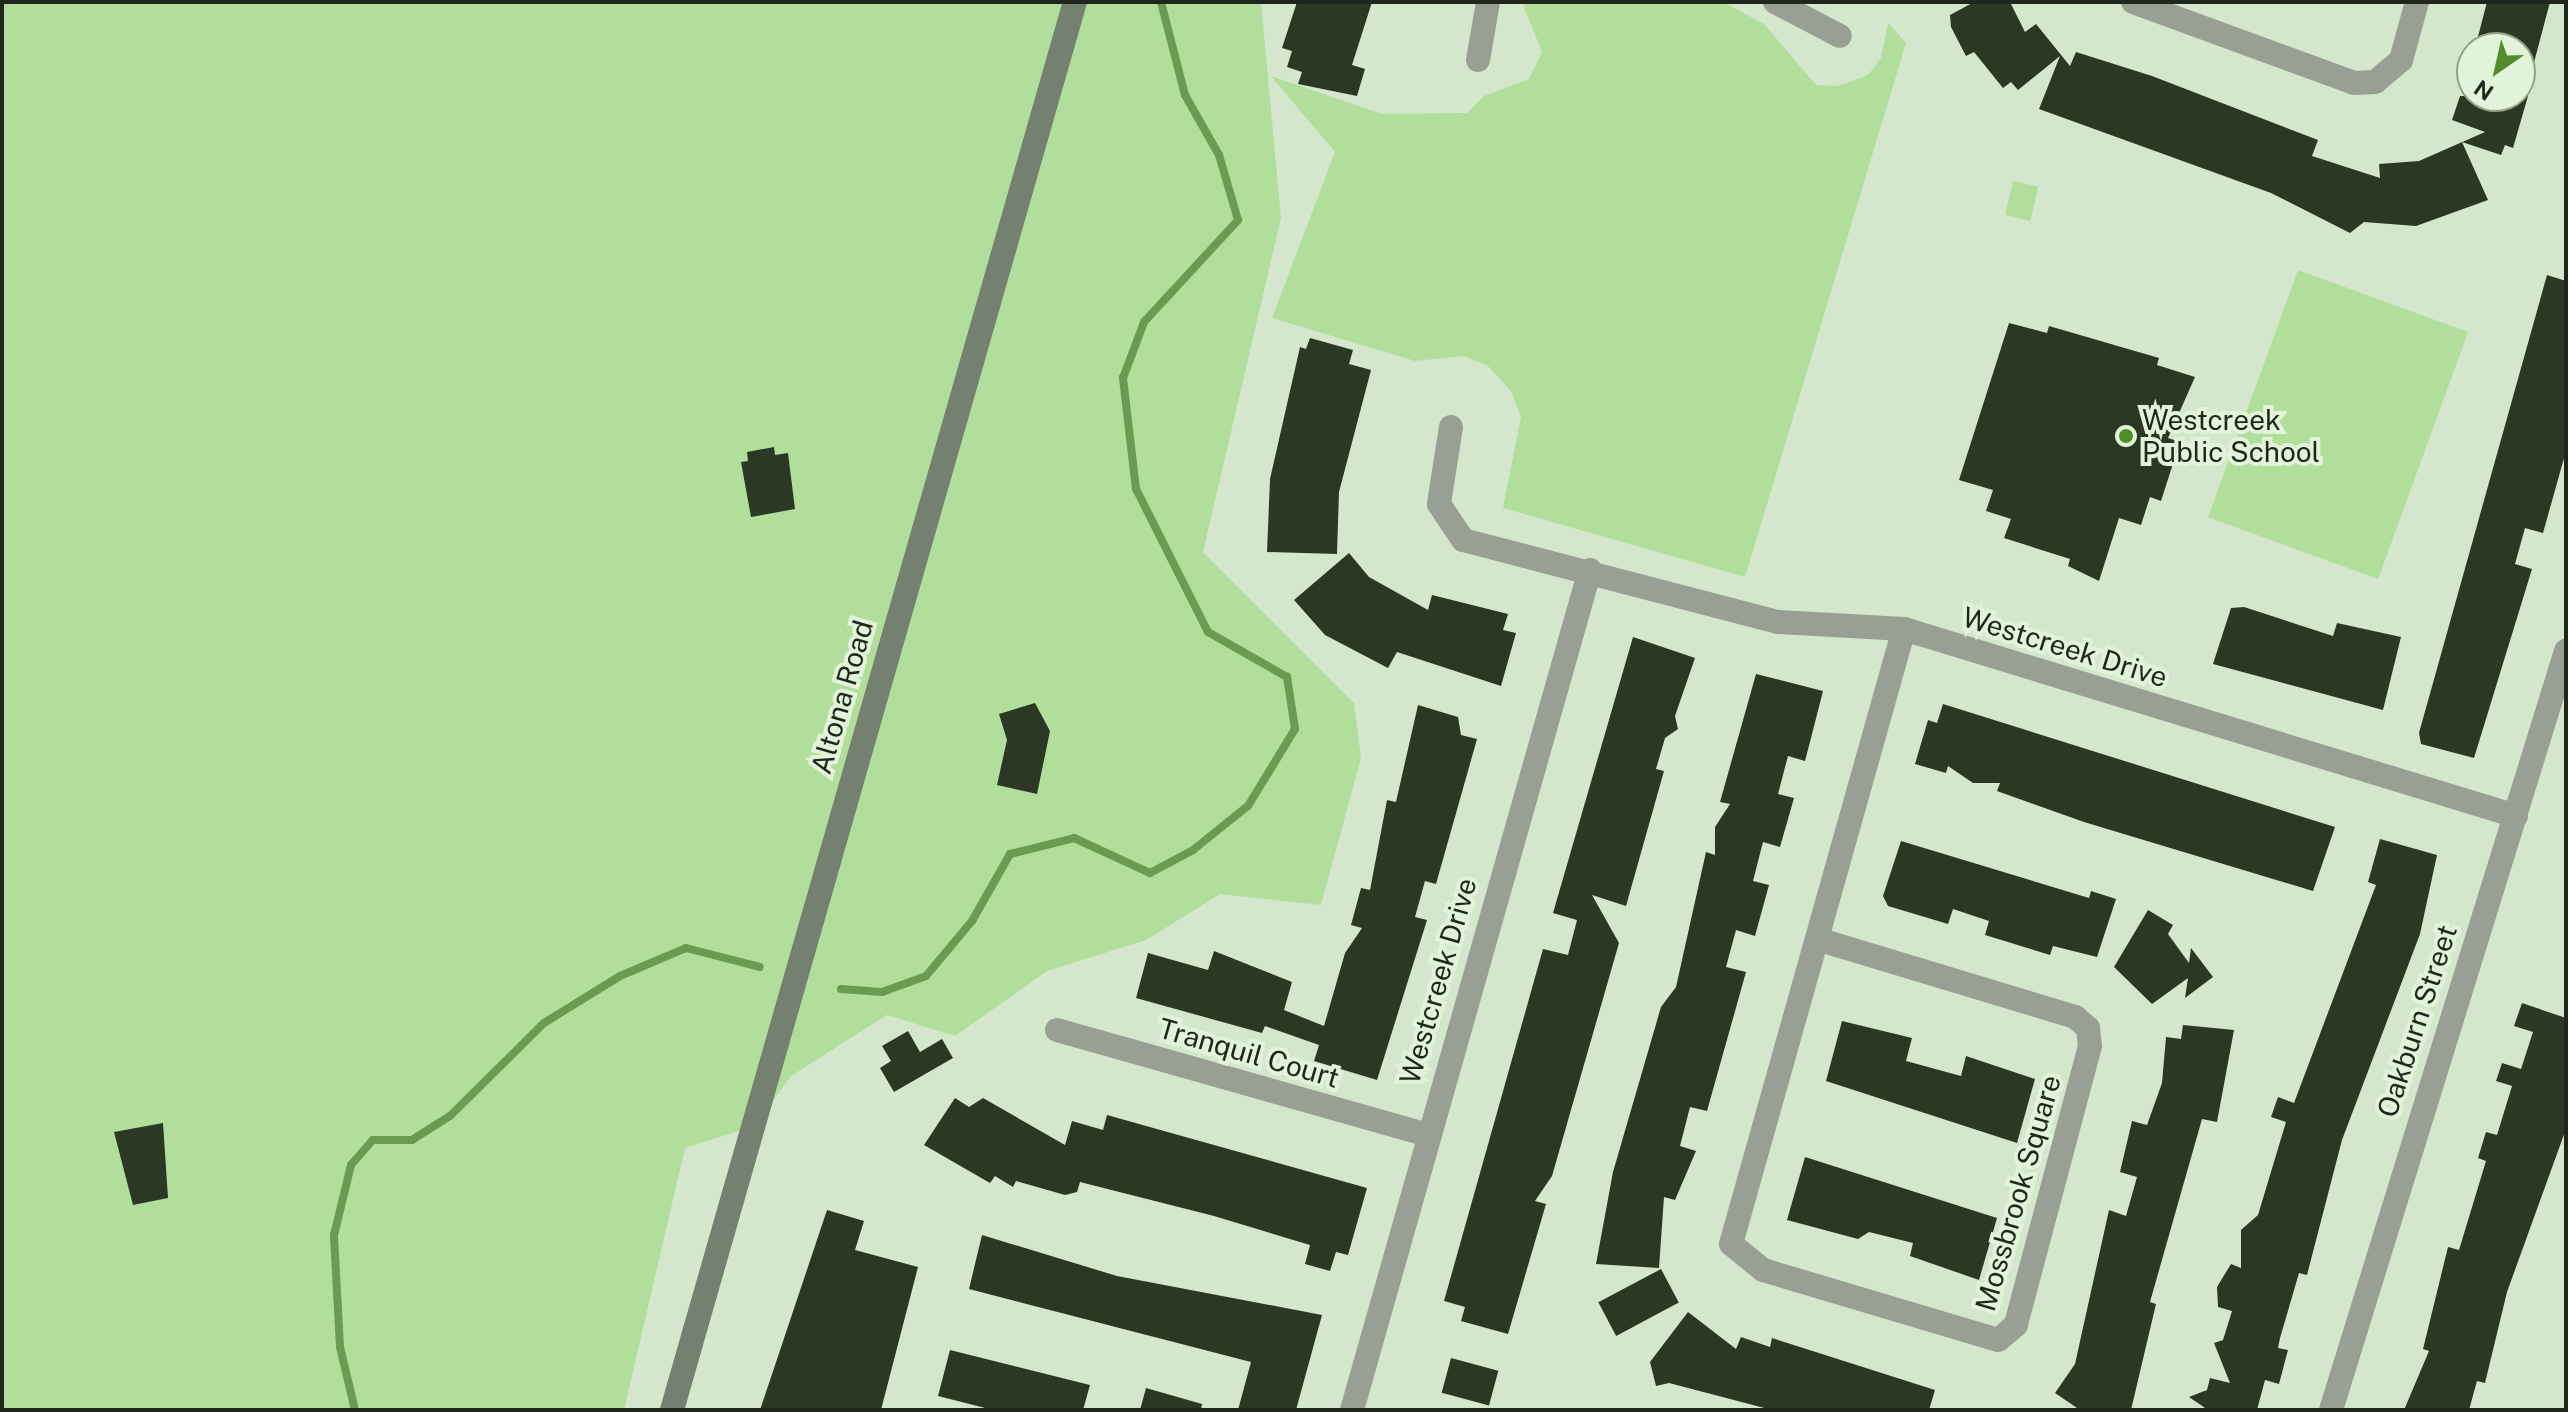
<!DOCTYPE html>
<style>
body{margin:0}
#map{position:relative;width:2568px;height:1412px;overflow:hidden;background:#d4e7cc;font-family:"Public Sans",sans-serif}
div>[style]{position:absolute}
.green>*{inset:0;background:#b1de9a;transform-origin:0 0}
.stream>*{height:8px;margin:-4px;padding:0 4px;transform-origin:4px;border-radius:4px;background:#6b9a51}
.building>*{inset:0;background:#2b3924;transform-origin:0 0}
.street>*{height:24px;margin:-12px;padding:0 12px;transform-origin:12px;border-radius:12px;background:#98a094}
.secondary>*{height:24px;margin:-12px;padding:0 12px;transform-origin:12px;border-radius:12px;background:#758170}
.dots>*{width:22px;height:22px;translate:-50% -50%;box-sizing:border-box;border:4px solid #e1f4d9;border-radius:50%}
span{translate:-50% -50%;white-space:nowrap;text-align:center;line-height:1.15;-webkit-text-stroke:8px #e1f4d9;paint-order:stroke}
.poi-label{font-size:28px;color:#1f261c}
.left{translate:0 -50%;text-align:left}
.street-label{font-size:28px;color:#1f261c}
.frame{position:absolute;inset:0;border:4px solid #1f261c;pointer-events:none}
.north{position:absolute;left:2456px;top:32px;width:80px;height:80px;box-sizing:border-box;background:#e1f4d9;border:2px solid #93a28d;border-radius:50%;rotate:214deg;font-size:22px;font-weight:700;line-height:32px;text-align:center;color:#1f261c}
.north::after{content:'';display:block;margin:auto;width:28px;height:36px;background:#528d2c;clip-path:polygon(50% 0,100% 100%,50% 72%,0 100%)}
</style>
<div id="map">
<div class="green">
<div style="clip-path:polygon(2px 2px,1261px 2px,1281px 218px,1203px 552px,1354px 703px,1361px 758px,1321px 905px,1220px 894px,1146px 940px,1047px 971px,955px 1036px,887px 1015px,791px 1076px,754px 1126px,685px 1148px,624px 1410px,2px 1410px)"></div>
<div style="clip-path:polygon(1522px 2px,1723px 2px,1764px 24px,1816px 85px,1839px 86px,1868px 75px,1881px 58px,1888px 23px,1906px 43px,1745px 577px,1503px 508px,1521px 417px,1511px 391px,1488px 366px,1464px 356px,1415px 361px,1272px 318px,1335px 152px,1271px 76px,1382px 114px,1467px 113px,1484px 96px,1529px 79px,1542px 52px)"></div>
<div style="left:2013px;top:181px;width:26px;height:35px;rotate:13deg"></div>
<div style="left:2298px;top:270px;width:181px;height:263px;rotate:20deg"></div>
</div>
<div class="stream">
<div style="left:841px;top:989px;width:41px;rotate:4.2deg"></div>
<div style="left:882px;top:992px;width:47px;rotate:-20deg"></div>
<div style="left:926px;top:976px;width:72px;rotate:-50.1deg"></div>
<div style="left:972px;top:921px;width:77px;rotate:-60.4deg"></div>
<div style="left:1010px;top:854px;width:66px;rotate:-14deg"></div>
<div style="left:1074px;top:838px;width:84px;rotate:24.7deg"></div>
<div style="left:1150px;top:873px;width:49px;rotate:-28.1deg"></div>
<div style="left:1193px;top:850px;width:70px;rotate:-38.7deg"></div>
<div style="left:1248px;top:806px;width:90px;rotate:-58.6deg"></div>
<div style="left:1295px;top:729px;width:53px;rotate:-98.7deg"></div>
<div style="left:1287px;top:677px;width:91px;rotate:-150.3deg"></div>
<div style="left:1208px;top:632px;width:160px;rotate:-116.7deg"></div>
<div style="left:1136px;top:489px;width:112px;rotate:-96.7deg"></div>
<div style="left:1123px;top:378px;width:60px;rotate:-69.4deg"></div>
<div style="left:1144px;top:322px;width:139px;rotate:-47.3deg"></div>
<div style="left:1238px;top:220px;width:68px;rotate:-106.3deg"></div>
<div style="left:1219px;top:155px;width:69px;rotate:-119.5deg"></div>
<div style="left:1185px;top:95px;width:96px;rotate:-104.5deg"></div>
<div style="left:355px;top:1410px;width:65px;rotate:-103.4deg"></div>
<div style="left:340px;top:1347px;width:112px;rotate:-93.1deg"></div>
<div style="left:334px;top:1235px;width:72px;rotate:-76.3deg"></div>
<div style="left:351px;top:1165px;width:33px;rotate:-49deg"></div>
<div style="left:373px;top:1140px;width:39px"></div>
<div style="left:412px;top:1140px;width:45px;rotate:-32.3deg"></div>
<div style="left:450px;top:1116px;width:132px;rotate:-44.7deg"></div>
<div style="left:544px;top:1023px;width:89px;rotate:-31.7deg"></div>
<div style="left:620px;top:976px;width:72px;rotate:-23deg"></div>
<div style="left:686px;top:948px;width:76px;rotate:14.4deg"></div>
</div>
<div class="building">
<div style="clip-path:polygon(1297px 2px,1372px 2px,1352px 65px,1365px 69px,1357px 96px,1298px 84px,1302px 72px,1287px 67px,1292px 51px,1282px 48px)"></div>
<div style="clip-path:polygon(1974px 2px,2010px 2px,2025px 32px,2036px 24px,2070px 66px,2076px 52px,2152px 76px,2318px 140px,2312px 156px,2380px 178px,2379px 164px,2419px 161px,2485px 132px,2452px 120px,2460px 96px,2528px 96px,2513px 148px,2505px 145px,2501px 155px,2462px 142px,2488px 200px,2416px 226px,2364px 222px,2350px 233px,2271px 193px,2039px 109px,2060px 56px,2018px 90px,2011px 82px,2003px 88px,1974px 52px,1966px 56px,1951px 27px,1950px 15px)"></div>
<div style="clip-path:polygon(2487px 2px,2550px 2px,2527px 89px,2520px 88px,2520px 48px,2475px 48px)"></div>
<div style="clip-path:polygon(2547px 275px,2566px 281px,2566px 451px,2543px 533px,2525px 528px,2515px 564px,2532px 569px,2474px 758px,2421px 744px,2419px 733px)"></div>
<div style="clip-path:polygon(2009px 323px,2047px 333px,2049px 326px,2159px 358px,2157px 365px,2195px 377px,2168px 438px,2180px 442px,2161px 501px,2150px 497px,2141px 525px,2119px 518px,2099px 581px,2068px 566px,2070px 559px,2004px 538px,2011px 519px,1986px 511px,1993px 490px,1959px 480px)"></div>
<div style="clip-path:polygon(1310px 338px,1353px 350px,1349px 364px,1371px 370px,1339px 492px,1337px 554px,1267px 552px,1270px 479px,1300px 347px,1306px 349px)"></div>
<div style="clip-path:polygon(774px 447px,775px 455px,788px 453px,795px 509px,751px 517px,741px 462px,748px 461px,747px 452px)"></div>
<div style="clip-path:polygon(1349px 553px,1369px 577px,1428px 610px,1432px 595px,1508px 614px,1503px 630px,1516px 633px,1501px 686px,1397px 652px,1388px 668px,1325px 635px,1294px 600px)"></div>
<div style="clip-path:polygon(2244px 607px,2333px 636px,2337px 623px,2401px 637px,2383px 710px,2213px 664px,2231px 608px)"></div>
<div style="clip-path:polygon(1633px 637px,1695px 658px,1675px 716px,1678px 729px,1665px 738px,1656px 769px,1664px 771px,1626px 906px,1592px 895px,1619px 943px,1552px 1176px,1535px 1201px,1546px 1204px,1508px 1334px,1461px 1321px,1465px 1307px,1444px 1301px,1543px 949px,1568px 955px,1577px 920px,1553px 913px)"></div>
<div style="clip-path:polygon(1756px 674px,1823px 691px,1811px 738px,1805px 761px,1788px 756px,1778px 794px,1794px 798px,1780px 847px,1763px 842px,1753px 881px,1769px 885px,1755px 936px,1736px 930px,1726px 967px,1746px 972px,1707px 1111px,1690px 1107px,1680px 1146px,1696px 1151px,1675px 1200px,1664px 1197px,1659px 1268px,1596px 1264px,1613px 1172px,1661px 1007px,1676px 987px,1706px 852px,1715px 855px,1715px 827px,1730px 804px,1720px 802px)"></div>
<div style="clip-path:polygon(1035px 703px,1050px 731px,1037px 794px,997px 785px,1007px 740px,999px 714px)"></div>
<div style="clip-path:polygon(1943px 704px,2335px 827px,2313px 891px,2084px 822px,1997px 791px,2000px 783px,1973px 783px,1948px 766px,1946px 773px,1915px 764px,1928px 720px,1937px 723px)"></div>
<div style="clip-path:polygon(1418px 705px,1458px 717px,1461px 735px,1477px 739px,1436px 884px,1425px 881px,1415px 917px,1427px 920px,1377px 1080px,1314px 1061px,1319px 1045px,1265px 1026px,1262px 1033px,1136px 998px,1148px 953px,1208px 970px,1214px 951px,1292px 982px,1284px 1010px,1324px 1026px,1345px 953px,1362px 928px,1351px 925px,1361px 888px,1370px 890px,1387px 800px,1396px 802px)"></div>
<div style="clip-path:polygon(2380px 839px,2437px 855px,2420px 934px,2342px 1140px,2307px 1275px,2299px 1273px,2280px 1338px,2278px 1348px,2288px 1350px,2279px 1384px,2265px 1380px,2257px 1410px,2208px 1410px,2189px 1397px,2207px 1390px,2210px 1378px,2230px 1383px,2214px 1343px,2223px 1340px,2232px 1311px,2218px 1307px,2217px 1287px,2231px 1264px,2241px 1268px,2241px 1230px,2258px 1215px,2286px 1122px,2271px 1117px,2278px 1097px,2294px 1103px,2376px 885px,2368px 882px)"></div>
<div style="clip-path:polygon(1901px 841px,2089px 898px,2091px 891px,2116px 899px,2097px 957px,2053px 946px,2050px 955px,1985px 935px,1989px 921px,1953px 909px,1948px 924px,1888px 906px,1883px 896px)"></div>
<div style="clip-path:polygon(2148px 910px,2173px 925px,2168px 934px,2189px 963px,2191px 948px,2213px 977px,2185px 998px,2188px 978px,2152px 1004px,2114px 967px)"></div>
<div style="clip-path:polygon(2522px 1003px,2566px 1018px,2566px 1129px,2507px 1292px,2485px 1383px,2477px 1381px,2469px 1410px,2404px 1410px,2429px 1351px,2423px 1349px,2448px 1247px,2459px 1250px,2486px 1161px,2478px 1158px,2486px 1132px,2497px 1135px,2512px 1086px,2496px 1081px,2502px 1063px,2521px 1069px,2533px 1032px,2514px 1026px)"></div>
<div style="clip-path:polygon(1842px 1021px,1912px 1038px,1906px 1061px,1961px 1076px,1966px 1056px,2035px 1079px,2017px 1143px,1826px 1081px)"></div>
<div style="clip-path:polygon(2183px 1025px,2234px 1030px,2217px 1122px,2202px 1119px,2150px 1302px,2156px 1304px,2131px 1410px,2080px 1410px,2055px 1393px,2075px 1364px,2109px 1210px,2126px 1216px,2137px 1177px,2120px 1172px,2132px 1121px,2147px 1125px,2162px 1083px,2166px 1037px,2181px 1039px)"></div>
<div style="clip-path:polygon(908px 1031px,920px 1052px,942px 1039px,953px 1058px,894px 1092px,880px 1068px,891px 1061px,882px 1046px)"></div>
<div style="clip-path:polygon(955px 1098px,969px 1107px,983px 1098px,1065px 1145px,1072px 1121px,1103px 1130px,1107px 1115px,1367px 1188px,1348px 1255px,1336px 1252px,1330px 1271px,1305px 1264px,1310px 1245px,1214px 1216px,1080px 1182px,1077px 1192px,1065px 1195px,1016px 1181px,1013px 1187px,995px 1176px,990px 1183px,924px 1145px)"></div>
<div style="clip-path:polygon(163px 1123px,168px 1198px,133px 1205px,114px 1132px)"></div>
<div style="clip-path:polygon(1805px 1157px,1997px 1218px,1979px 1280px,1910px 1256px,1913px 1243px,1869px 1232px,1858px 1239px,1787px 1220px)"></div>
<div style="clip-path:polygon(827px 1210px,864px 1221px,855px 1250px,918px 1267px,881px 1410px,760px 1410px)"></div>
<div style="clip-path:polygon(982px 1235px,1117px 1276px,1322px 1315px,1296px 1410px,1238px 1410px,1251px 1362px,969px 1289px)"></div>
<div style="left:1661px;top:1269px;width:38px;height:71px;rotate:62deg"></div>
<div style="clip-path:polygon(1688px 1312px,1736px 1349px,1741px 1337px,1770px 1347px,1772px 1338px,1935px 1390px,1929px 1410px,1772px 1410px,1669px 1383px,1656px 1386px,1650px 1362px)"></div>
<div style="clip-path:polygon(950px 1350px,1090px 1385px,1083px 1410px,993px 1410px,938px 1396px)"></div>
<div style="left:1451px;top:1358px;width:49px;height:36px;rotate:15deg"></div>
<div style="clip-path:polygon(1146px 1388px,1202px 1404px,1201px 1410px,1140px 1410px)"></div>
</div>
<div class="street">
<div style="left:1775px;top:2px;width:73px;rotate:27.6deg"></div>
<div style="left:2133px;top:2px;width:235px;rotate:20.1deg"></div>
<div style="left:2354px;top:83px;width:21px;rotate:-3deg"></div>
<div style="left:2375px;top:82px;width:34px;rotate:-40deg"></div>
<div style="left:2401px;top:60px;width:60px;rotate:-74.6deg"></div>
<div style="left:1478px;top:60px;width:59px;rotate:-80.2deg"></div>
<div style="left:1451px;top:427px;width:78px;rotate:98.9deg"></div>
<div style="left:1439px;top:504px;width:43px;rotate:56.3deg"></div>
<div style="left:1463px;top:540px;width:325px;rotate:14.6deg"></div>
<div style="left:1778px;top:622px;width:126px;rotate:3.2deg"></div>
<div style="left:1904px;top:629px;width:640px;rotate:16.99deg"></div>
<div style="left:1817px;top:939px;width:270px;rotate:16.8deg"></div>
<div style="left:2075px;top:1017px;width:17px;rotate:40deg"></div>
<div style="left:2088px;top:1028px;width:18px;rotate:84deg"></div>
<div style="left:2090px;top:1046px;width:289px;rotate:104.9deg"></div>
<div style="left:2016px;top:1325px;width:23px;rotate:140deg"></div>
<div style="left:1998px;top:1340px;width:245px;rotate:-163.4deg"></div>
<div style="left:1763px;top:1270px;width:41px;rotate:-140.9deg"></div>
<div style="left:1731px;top:1244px;width:639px;rotate:-74.29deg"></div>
<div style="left:1057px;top:1030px;width:382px;rotate:15.8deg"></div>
<div style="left:1352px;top:1410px;width:873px;rotate:-74.18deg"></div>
<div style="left:2331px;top:1410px;width:795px;rotate:-72.8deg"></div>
</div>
<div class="secondary">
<div style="left:672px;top:1410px;width:1465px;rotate:-74.03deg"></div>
</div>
<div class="dots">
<div style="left:2126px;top:436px;background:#528d2c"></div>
</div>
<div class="poi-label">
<span class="left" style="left:2142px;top:436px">Westcreek<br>Public School</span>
</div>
<div class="street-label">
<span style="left:2065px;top:647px;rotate:17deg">Westcreek Drive</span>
<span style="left:842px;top:697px;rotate:-74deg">Altona Road</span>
<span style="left:1438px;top:981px;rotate:-74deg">Westcreek Drive</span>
<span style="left:2417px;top:1021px;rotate:-72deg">Oakburn Street</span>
<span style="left:1249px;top:1053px;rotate:16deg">Tranquil Court</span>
<span style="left:2018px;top:1193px;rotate:-74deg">Mossbrook Square</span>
</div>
<div class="frame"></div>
<div class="north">N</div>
</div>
